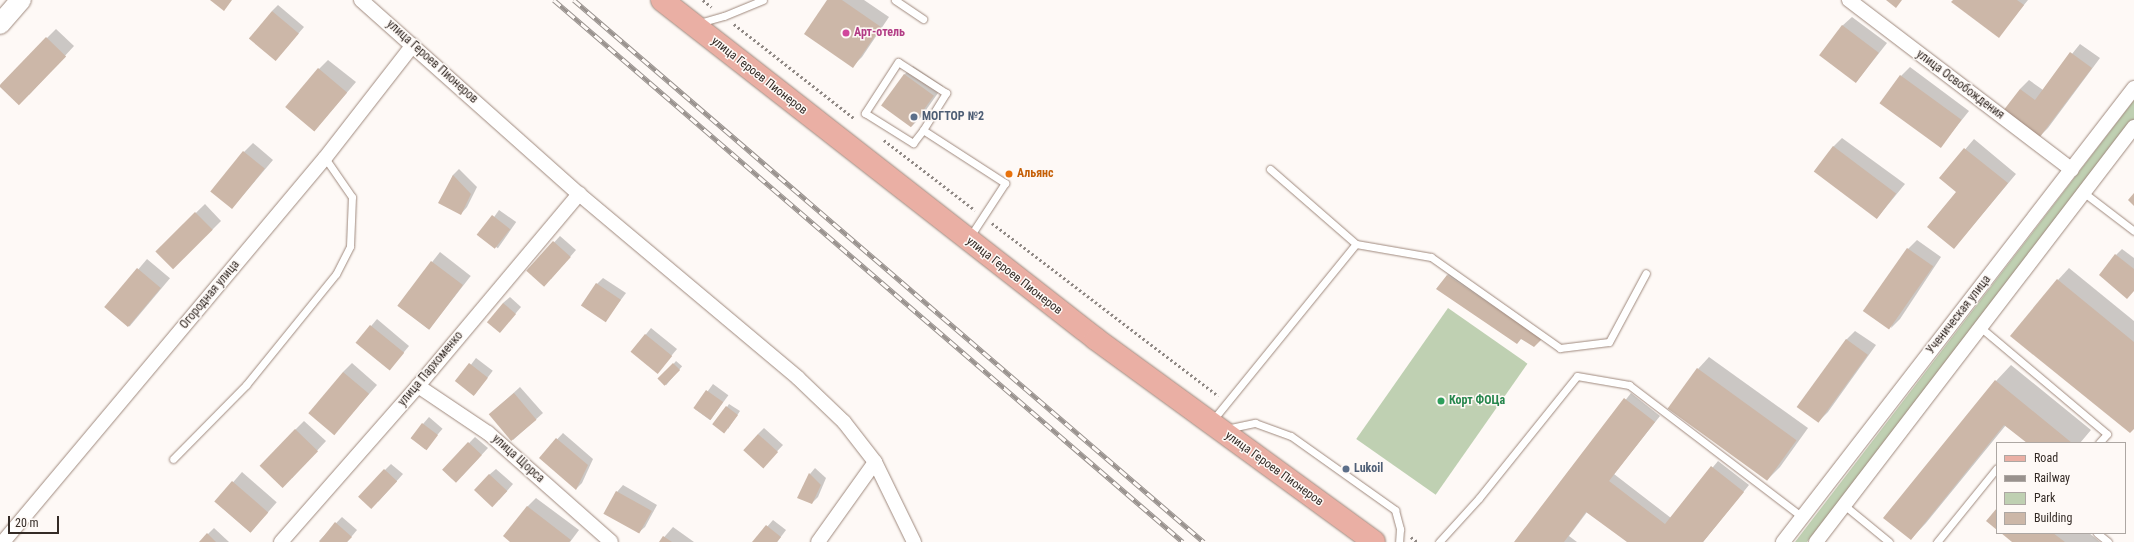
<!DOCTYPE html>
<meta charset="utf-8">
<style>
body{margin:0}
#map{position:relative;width:2134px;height:542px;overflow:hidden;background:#fef9f6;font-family:"Roboto Condensed",sans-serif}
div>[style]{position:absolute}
.green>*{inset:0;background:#bfd0b2;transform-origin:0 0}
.shadow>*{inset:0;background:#0003;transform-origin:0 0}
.building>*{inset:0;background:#ccb7a8;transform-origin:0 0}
.path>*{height:2.5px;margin-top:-1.25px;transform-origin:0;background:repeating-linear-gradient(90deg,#908985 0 2px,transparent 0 5px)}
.roads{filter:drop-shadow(0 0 1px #9f897d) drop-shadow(0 0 1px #9f897d)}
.lane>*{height:7px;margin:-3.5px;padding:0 3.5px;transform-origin:3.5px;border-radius:3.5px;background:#fff}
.street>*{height:14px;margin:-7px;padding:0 7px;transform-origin:7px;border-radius:7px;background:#fff}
.secondary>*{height:20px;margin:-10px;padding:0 10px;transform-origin:10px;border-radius:10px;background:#fff}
.primary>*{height:22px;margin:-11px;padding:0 11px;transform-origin:11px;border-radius:11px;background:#eaafa4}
.rail>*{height:4.5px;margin-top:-2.25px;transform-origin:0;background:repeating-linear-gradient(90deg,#fef9f6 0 9px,#99928e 0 18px);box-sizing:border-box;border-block:1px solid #99928e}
.dots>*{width:11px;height:11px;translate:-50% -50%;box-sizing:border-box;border:2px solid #fef9f6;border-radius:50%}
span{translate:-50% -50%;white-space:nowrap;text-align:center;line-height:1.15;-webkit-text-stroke:3px #fef9f6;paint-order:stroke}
.hotel-label{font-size:12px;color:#b23c85;font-weight:700}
.left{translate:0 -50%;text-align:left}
.street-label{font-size:12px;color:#342b26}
.service-label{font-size:12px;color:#4e5e75;font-weight:700}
.food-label{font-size:12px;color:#c56008;font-weight:700}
.leisure-label{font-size:12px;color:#27864d;font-weight:700}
.legend{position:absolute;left:1996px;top:442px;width:130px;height:92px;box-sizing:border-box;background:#fef9f6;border:1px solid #ada7a3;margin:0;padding:5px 7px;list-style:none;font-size:12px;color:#342b26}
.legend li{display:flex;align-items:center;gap:8px;height:20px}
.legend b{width:20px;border:1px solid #ada7a3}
.scale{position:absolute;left:8px;top:516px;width:51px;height:18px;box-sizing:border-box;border:2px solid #342b26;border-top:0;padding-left:5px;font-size:12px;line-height:14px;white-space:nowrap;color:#342b26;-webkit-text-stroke:3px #fef9f6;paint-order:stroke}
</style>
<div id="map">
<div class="green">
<div style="clip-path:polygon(2134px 100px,2134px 122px,2083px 192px,1807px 542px,1795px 542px)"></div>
<div style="left:1448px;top:308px;width:97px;height:160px;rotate:35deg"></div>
</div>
<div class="shadow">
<div style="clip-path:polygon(828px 0,864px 0,889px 17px,862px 57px,853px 66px)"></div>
<div style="clip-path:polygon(1954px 0,2028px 0,1999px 36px)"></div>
<div style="clip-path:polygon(278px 5px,304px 27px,281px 54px,272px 11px)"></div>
<div style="clip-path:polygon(1852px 17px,1887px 43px,1857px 81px,1842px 26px)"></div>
<div style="clip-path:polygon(56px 29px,74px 46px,29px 95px,47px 38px)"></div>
<div style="clip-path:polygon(2080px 44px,2100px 58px,2048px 128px,2039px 137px,2020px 89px,2029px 80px,2043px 90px)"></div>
<div style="clip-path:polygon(328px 60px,356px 82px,315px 130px,319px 69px)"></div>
<div style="clip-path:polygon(913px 66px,943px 86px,921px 117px,912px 126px,904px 75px)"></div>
<div style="clip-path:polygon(1910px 67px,1969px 111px,1940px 147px,1901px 76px)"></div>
<div style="clip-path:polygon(1842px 138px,1905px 184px,1877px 218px,1833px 147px)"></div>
<div style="clip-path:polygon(1974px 139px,2016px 174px,1954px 248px,1957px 191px,1941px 178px)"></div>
<div style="clip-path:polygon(253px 143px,273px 160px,232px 208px,244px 152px)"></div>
<div style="clip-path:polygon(459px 169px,477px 187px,467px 207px,461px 214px,440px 203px,453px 175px)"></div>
<div style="clip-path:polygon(205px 204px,221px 221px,212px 230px,166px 242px)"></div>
<div style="left:499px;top:210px;width:21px;height:32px;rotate:35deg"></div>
<div style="clip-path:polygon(560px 236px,576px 250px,551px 279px,529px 270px)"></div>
<div style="clip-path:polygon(1917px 240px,1941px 257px,1900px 319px,1891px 328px,1908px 249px)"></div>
<div style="clip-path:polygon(2122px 249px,2134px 258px,2134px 290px,2116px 255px)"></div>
<div style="left:440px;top:252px;width:39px;height:68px;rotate:38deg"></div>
<div style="left:147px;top:259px;width:30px;height:63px;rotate:40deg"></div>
<div style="clip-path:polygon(2069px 268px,2134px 321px,2134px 428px,2058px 280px)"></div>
<div style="clip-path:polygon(1450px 273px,1544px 335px,1534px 346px,1447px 275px)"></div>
<div style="clip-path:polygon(603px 278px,626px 293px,606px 320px,597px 284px)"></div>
<div style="clip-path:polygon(510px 297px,521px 307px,500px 332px,503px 303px)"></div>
<div style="clip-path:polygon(377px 319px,409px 346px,395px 363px,357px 343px)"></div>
<div style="clip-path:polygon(651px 328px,677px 349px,663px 366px,632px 352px)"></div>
<div style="clip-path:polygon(1855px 331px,1876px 345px,1828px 412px,1819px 421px,1846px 340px)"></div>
<div style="clip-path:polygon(1709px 357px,1808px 428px,1780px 467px,1768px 479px,1698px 369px)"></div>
<div style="left:476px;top:358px;width:21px;height:30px;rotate:37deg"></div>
<div style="left:676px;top:361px;width:8px;height:25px;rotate:40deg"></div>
<div style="clip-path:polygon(352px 363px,377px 385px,334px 434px,343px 372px)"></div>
<div style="clip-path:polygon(2011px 365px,2091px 430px,2080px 443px,2028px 443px,2006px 425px,1926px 523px,1911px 539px,1996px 381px)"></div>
<div style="left:713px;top:384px;width:19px;height:31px;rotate:36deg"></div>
<div style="clip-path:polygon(520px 387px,543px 413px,513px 440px,497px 408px)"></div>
<div style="clip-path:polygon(1631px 393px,1660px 416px,1614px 474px,1671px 518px,1718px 461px,1749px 485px,1703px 542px,1629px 542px,1587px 512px,1569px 536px,1577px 542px,1515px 542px)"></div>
<div style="clip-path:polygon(729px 404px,740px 411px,728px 429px,727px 407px)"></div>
<div style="left:429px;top:417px;width:18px;height:27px;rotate:41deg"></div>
<div style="clip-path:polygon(304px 421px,326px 441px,292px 478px,295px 430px)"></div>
<div style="clip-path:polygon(764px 428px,783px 445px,769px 460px,758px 434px)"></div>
<div style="clip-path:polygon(563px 433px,593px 459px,582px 483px,576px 489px,540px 458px)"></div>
<div style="clip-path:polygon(475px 437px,488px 448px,462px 476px,443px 470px)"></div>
<div style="clip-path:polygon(391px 464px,403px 474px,378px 502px,385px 470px)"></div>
<div style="clip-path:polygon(815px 468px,826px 478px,818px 497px,812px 503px,810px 474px)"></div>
<div style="clip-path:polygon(496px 469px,513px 484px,499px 500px,489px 475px)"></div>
<div style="left:242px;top:472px;width:46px;height:40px;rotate:41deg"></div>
<div style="clip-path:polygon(623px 485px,657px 505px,645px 527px,638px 533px,617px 492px)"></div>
<div style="clip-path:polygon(536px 498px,579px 530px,570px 542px,512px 542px,527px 507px)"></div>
<div style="clip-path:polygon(342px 517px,357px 530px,347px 542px,319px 541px)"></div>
<div style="clip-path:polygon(773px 520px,786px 530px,777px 542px,754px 542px)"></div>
<div style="clip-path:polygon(673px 527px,694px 542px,660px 542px)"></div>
<div style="clip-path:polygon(214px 528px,229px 542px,200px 542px)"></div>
<div style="clip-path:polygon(2003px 533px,2089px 533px,2100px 542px,2014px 542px)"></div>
</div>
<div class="building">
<div style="clip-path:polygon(210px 0,232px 0,224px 11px)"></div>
<div style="clip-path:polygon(827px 0,842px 0,881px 27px,853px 68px,804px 34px)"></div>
<div style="clip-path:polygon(1886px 0,1902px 0,1896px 8px)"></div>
<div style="clip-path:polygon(1953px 0,2017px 0,2024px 5px,1999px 38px,1951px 2px)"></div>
<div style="left:272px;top:11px;width:35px;height:36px;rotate:40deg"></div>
<div style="left:1842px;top:25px;width:46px;height:38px;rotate:37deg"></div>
<div style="left:46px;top:37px;width:28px;height:68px;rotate:44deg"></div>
<div style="clip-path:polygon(2070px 52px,2092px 68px,2039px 138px,2003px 111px,2020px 89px,2035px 100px)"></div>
<div style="left:318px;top:68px;width:38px;height:51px;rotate:40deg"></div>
<div style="left:904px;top:74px;width:37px;height:39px;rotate:36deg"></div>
<div style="left:1900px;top:75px;width:76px;height:35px;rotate:36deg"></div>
<div style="left:1833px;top:146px;width:79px;height:32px;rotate:37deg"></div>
<div style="clip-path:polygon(1964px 148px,2008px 183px,1954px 249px,1927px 227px,1956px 192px,1939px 178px)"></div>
<div style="left:243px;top:151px;width:28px;height:52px;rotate:39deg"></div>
<div style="clip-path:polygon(453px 175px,471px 194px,461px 215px,438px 203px)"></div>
<div style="clip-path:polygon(2134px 193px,2134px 206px,2128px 200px)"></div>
<div style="left:195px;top:212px;width:25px;height:56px;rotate:45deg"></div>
<div style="left:492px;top:215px;width:23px;height:25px;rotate:38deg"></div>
<div style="left:553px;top:241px;width:24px;height:40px;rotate:42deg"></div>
<div style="left:1907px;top:248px;width:32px;height:77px;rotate:35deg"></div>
<div style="clip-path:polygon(2115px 254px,2134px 269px,2134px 291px,2127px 299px,2099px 275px)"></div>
<div style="left:431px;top:261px;width:40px;height:56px;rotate:37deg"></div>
<div style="left:137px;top:268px;width:31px;height:51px;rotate:40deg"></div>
<div style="clip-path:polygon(1447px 275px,1542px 339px,1534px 347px,1521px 339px,1517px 344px,1436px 289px)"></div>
<div style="clip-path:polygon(2057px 279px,2134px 342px,2134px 429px,2130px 433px,2010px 336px)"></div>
<div style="left:596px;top:283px;width:30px;height:27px;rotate:34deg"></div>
<div style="left:503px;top:303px;width:17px;height:25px;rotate:40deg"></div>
<div style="left:370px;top:325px;width:44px;height:23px;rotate:39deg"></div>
<div style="left:645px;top:334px;width:35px;height:23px;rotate:39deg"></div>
<div style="left:1846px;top:339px;width:27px;height:84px;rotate:36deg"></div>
<div style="left:469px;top:363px;width:24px;height:23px;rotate:38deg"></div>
<div style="left:673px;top:363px;width:10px;height:22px;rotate:45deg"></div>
<div style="left:1697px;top:368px;width:123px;height:50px;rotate:36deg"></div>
<div style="left:343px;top:372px;width:34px;height:54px;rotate:40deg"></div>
<div style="clip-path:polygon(1995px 380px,2072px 443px,2027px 443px,2004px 425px,1911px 540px,1883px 518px)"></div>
<div style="left:706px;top:390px;width:21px;height:22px;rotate:35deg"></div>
<div style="left:514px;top:393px;width:35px;height:33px;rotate:50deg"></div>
<div style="clip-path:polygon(1624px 398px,1655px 422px,1609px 481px,1665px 524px,1711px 466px,1744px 492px,1703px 542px,1627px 542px,1586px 512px,1564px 542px,1514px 542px)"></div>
<div style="left:726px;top:406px;width:15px;height:23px;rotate:37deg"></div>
<div style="left:422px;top:423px;width:20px;height:19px;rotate:37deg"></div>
<div style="left:295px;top:429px;width:32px;height:51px;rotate:44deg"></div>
<div style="left:758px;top:434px;width:27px;height:22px;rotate:42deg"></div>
<div style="clip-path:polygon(556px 438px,588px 465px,576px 490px,539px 458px)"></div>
<div style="left:468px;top:442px;width:19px;height:38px;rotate:43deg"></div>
<div style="left:384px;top:469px;width:18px;height:38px;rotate:43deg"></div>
<div style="clip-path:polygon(809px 473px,821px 485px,812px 504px,797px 498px)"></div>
<div style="left:489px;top:474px;width:25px;height:22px;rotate:43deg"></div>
<div style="left:232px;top:481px;width:48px;height:27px;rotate:41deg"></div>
<div style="left:616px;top:491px;width:41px;height:26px;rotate:29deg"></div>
<div style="clip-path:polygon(527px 506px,571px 540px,569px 542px,510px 542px,503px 536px)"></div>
<div style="clip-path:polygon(1997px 508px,1997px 530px,1986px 521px)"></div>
<div style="clip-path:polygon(335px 522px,352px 537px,347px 542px,319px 542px)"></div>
<div style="clip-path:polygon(766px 525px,781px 537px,777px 542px,752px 542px)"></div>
<div style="clip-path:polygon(207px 533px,216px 542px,199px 542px)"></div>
<div style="clip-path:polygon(2001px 533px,2053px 533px,2065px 542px,2012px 542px)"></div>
<div style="clip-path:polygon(663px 536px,672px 542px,659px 542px)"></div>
</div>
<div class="path">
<div style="left:703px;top:0;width:11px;rotate:38deg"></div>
<div style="left:734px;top:24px;width:152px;rotate:38.1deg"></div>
<div style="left:884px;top:140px;width:115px;rotate:37.6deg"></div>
<div style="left:992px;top:223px;width:285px;rotate:37.4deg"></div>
<div style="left:1411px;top:537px;width:9px;rotate:36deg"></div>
</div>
<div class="roads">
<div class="lane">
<div style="left:895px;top:0;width:34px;rotate:34deg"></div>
<div style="left:699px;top:23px;width:26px;rotate:-16deg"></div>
<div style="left:724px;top:16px;width:42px;rotate:-22.3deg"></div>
<div style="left:923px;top:130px;width:44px;rotate:-58.1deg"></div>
<div style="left:946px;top:93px;width:57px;rotate:-147.1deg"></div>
<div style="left:898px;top:62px;width:61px;rotate:122.9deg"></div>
<div style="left:865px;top:113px;width:57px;rotate:32deg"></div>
<div style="left:913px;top:143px;width:16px;rotate:-52deg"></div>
<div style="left:923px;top:130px;width:98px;rotate:32.9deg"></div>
<div style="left:1005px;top:183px;width:66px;rotate:123.2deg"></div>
<div style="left:1270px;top:169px;width:114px;rotate:41.1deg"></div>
<div style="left:2083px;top:192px;width:64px;rotate:37.4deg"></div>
<div style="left:1980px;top:327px;width:166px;rotate:40.1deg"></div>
<div style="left:2107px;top:434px;width:12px;rotate:132deg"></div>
<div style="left:1212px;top:421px;width:228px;rotate:-50.9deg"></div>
<div style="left:1356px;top:244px;width:76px;rotate:9.8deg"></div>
<div style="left:1431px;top:257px;width:158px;rotate:35.2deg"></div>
<div style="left:1560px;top:348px;width:49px;rotate:-7deg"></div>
<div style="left:1609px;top:342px;width:78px;rotate:-61.8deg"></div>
<div style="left:1226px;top:429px;width:30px;rotate:-12deg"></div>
<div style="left:1255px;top:423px;width:38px;rotate:20deg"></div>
<div style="left:1291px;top:436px;width:128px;rotate:35.4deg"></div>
<div style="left:1395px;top:510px;width:20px;rotate:75deg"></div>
<div style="left:1400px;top:529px;width:13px;rotate:94deg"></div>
<div style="left:173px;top:459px;width:104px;rotate:-45.4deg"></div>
<div style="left:246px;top:385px;width:143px;rotate:-51deg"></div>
<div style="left:336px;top:274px;width:31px;rotate:-63deg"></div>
<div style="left:350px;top:246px;width:49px;rotate:-87.7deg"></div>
<div style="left:352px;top:197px;width:47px;rotate:-124.7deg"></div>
<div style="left:1844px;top:505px;width:58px;rotate:39.4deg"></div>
<div style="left:2097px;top:533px;width:14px;rotate:39deg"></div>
<div style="left:1439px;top:542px;width:59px;rotate:-47.7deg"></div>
<div style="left:1479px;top:498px;width:156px;rotate:-51.2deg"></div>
<div style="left:1577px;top:376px;width:53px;rotate:9.8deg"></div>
<div style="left:1629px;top:385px;width:218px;rotate:37.3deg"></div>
<div style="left:1937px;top:542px;width:95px;rotate:-51deg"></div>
</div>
<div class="street">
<div style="left:361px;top:0;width:292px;rotate:41.7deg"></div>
<div style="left:579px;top:194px;width:286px;rotate:40deg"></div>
<div style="left:798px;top:378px;width:64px;rotate:43.7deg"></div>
<div style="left:844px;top:422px;width:51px;rotate:52.2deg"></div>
<div style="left:875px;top:462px;width:89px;rotate:64deg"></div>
<div style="left:1849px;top:0;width:280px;rotate:37.3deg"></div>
<div style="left:418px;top:386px;width:84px;rotate:33.9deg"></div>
<div style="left:488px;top:433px;width:164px;rotate:41.5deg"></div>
<div style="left:3px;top:542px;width:501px;rotate:-50.02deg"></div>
<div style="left:325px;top:158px;width:143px;rotate:-52.1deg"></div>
<div style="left:281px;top:542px;width:208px;rotate:-48.7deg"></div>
<div style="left:418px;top:386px;width:251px;rotate:-50deg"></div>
<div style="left:818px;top:542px;width:98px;rotate:-54.5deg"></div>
<div style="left:1783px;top:542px;width:574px;rotate:-52.29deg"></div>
<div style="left:1816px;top:542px;width:523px;rotate:-52.54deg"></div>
</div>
<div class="secondary">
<div style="left:0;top:24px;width:32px;rotate:-49deg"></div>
</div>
<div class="primary">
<div style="left:662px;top:0;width:551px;rotate:37.99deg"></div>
<div style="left:1096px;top:339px;width:344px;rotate:36.1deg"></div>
</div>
</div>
<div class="rail">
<div style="left:554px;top:0;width:830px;rotate:40.75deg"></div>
<div style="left:574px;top:0;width:831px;rotate:40.71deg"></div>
</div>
<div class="dots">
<div style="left:846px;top:33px;background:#d1479c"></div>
<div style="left:914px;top:117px;background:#5c6f8a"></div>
<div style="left:1009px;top:174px;background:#e8710a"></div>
<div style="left:1441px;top:401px;background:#2e9e5b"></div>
<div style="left:1346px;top:469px;background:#5c6f8a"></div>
</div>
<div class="hotel-label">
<span class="left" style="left:854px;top:33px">Арт-отель</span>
</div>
<div class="street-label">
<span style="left:432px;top:62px;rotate:42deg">улица Героев Пионеров</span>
<span style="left:759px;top:76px;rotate:38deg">улица Героев Пионеров</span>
<span style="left:1960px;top:85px;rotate:37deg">улица Освобождения</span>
<span style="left:1014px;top:276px;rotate:38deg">улица Героев Пионеров</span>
<span style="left:210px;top:295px;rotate:-50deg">Огородная улица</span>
<span style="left:1959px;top:315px;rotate:-52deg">Ученическая улица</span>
<span style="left:431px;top:369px;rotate:-50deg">улица Пархоменко</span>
<span style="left:518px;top:459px;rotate:42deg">улица Щорса</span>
<span style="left:1274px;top:469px;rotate:36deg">улица Героев Пионеров</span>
</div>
<div class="service-label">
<span class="left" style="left:922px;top:117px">МОГТОР №2</span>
<span class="left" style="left:1354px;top:469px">Lukoil</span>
</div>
<div class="food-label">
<span class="left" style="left:1017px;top:174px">Альянс</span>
</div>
<div class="leisure-label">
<span class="left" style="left:1449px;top:401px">Корт ФОЦа</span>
</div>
<ul class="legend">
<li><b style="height:5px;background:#eaafa4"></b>Road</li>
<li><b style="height:5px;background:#99928e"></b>Railway</li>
<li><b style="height:11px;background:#bfd0b2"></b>Park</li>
<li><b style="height:11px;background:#ccb7a8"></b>Building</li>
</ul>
<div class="scale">20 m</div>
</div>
